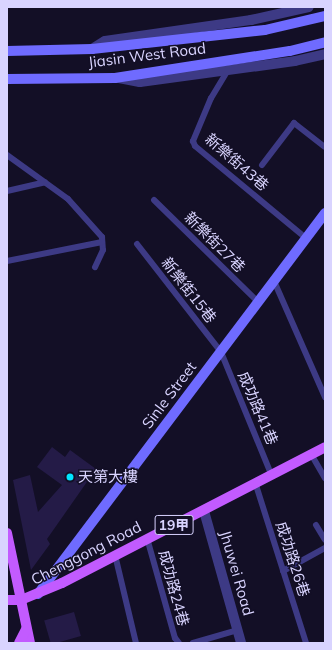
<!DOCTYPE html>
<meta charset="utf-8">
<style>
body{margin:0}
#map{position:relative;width:332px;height:650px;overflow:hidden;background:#130f26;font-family:Mulish,"Noto Sans TC",sans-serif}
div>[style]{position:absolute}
.building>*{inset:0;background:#241b47;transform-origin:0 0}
.lane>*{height:6px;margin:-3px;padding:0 3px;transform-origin:3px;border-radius:3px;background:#3d3a85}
.street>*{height:10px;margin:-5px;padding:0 5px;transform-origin:5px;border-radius:5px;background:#3d3a85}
.secondary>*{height:10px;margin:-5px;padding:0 5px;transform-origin:5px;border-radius:5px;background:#6f6bff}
.primary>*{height:10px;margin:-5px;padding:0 5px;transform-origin:5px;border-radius:5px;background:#c25bff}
.dots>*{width:11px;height:11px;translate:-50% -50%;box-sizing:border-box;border:2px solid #130f26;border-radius:50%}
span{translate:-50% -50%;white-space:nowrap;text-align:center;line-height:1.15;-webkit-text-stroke:3px #130f26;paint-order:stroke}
.shield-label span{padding:1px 3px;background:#130f26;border:1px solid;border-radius:3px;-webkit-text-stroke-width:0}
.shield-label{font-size:14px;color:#d9d4ff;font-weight:700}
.street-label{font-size:15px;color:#d9d4ff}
.poi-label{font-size:15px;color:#d9d4ff}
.left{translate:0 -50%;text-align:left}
.frame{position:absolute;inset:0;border:8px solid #d9d4ff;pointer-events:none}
</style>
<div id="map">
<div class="building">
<div style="clip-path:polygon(52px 447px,65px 457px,70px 450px,96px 469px,47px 539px,50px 544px,31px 570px,13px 480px,30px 475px,38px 512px,62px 485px,37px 467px)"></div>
<div style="left:74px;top:612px;width:25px;height:31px;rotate:74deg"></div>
</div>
<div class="lane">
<div style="left:228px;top:70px;width:33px;rotate:121deg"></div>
<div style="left:211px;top:98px;width:47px;rotate:112.7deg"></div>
<div style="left:193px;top:141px;width:5px;rotate:68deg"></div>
<div style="left:195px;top:146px;width:144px;rotate:39.7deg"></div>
<div style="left:7px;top:155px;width:75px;rotate:35.8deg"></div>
<div style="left:68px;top:199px;width:51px;rotate:48.2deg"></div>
<div style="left:102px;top:237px;width:13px;rotate:86deg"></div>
<div style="left:103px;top:250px;width:19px;rotate:115deg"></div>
<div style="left:262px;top:165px;width:53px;rotate:-52.7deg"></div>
<div style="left:294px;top:123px;width:39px;rotate:38deg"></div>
<div style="left:7px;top:191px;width:39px;rotate:-13deg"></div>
<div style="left:154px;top:200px;width:146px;rotate:44.4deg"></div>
<div style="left:137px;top:244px;width:137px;rotate:52.1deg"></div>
<div style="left:221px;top:352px;width:132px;rotate:67.7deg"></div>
<div style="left:7px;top:261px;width:97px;rotate:-11.3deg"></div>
<div style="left:274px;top:281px;width:127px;rotate:66.3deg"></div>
<div style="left:311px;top:454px;width:28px;rotate:60deg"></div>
<div style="left:255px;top:482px;width:169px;rotate:72.4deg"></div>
<div style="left:316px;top:525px;width:17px;rotate:59deg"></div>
<div style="left:147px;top:538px;width:104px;rotate:74.4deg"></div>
<div style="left:175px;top:638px;width:6px;rotate:51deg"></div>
<div style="left:115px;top:555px;width:90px;rotate:76.6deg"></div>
<div style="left:283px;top:571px;width:48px;rotate:-28.7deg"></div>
<div style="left:193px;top:643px;width:47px;rotate:-16.1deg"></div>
</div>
<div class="street">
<div style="left:92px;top:49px;width:15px;rotate:-32deg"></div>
<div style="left:105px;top:41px;width:148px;rotate:-8.2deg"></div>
<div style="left:251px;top:20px;width:59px;rotate:-12.6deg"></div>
<div style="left:119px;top:78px;width:21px;rotate:11deg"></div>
<div style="left:140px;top:82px;width:156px;rotate:-7.7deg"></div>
<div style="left:295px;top:61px;width:31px;rotate:-13deg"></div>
<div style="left:204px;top:511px;width:137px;rotate:74.3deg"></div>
</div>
<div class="secondary">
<div style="left:7px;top:51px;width:85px;rotate:-1.3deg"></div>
<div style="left:92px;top:49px;width:174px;rotate:-6.3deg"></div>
<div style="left:265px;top:30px;width:62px;rotate:-13.1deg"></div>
<div style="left:7px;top:79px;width:108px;rotate:-0.5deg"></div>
<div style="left:115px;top:78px;width:177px;rotate:-8.8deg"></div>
<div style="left:290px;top:51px;width:36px;rotate:-14deg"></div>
<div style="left:38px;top:594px;width:477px;rotate:-53deg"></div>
</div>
<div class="primary">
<div style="left:7px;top:533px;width:112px;rotate:78.2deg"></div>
<div style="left:7px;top:600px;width:14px"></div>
<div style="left:21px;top:600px;width:44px;rotate:-22.5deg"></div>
<div style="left:62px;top:583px;width:296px;rotate:-27.3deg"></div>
<div style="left:19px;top:643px;width:16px;rotate:-63deg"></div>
</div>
<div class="dots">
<div style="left:70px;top:477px;background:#00e5ff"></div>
</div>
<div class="shield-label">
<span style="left:174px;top:525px">19甲</span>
</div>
<div class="street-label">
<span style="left:147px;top:55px;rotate:-7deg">Jiasin West Road</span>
<span style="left:237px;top:162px;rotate:41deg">新樂街43巷</span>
<span style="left:215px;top:242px;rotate:45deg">新樂街27巷</span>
<span style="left:189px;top:290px;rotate:52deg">新樂街15巷</span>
<span style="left:169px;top:395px;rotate:-53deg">Sinle Street</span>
<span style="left:258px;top:408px;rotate:67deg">成功路41巷</span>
<span style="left:86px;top:553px;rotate:-27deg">Chenggong Road</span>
<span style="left:293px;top:559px;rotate:72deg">成功路26巷</span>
<span style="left:237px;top:573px;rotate:74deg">Jhuwei Road</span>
<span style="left:174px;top:588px;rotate:75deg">成功路24巷</span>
</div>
<div class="poi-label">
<span class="left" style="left:78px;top:477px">天第大樓</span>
</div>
<div class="frame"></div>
</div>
